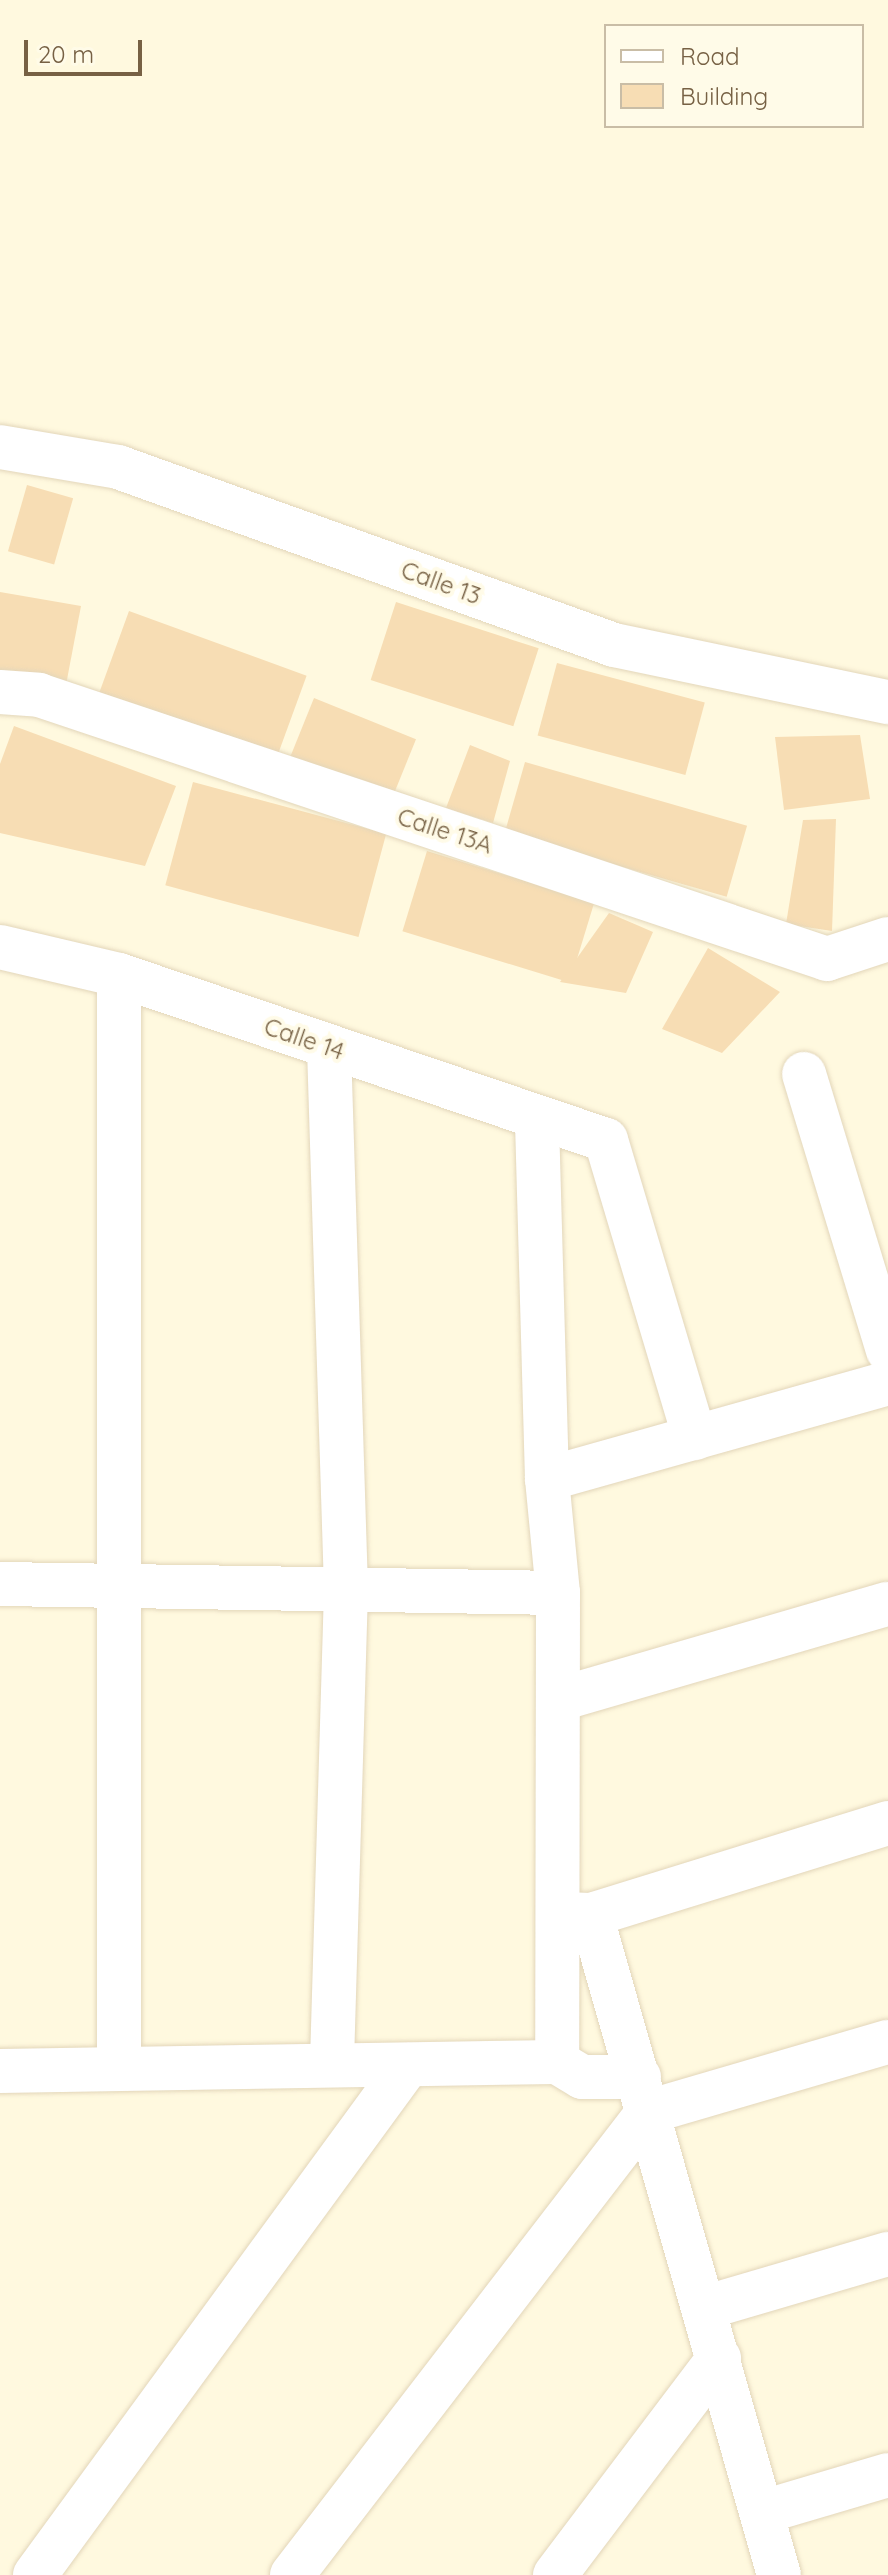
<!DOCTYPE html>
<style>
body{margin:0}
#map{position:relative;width:888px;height:2575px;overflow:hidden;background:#fff9df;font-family:Quicksand,sans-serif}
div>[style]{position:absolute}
.building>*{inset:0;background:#f7ddb4;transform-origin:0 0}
.roads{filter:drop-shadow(0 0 2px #e3d6ba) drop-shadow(0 0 2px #e3d6ba)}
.minor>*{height:44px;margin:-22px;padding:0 22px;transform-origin:22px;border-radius:22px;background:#fff}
span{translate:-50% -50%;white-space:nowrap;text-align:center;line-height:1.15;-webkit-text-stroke:8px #fffbe8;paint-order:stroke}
.street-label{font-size:24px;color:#776144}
.legend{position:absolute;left:604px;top:24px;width:260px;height:104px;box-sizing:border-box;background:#fffbe8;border:2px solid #c9bda6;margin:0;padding:10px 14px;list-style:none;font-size:24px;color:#776144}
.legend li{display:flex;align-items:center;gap:16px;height:40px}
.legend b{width:40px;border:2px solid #c9bda6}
.scale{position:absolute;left:24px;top:40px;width:118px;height:36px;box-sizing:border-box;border:4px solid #776144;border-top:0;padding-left:10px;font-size:24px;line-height:28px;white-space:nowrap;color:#776144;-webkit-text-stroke:6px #fffbe8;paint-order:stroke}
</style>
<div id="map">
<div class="building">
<div style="left:27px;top:485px;width:48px;height:69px;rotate:16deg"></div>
<div style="clip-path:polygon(0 592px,81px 606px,65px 690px,0 678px)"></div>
<div style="left:396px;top:602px;width:150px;height:82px;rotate:18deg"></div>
<div style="left:129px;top:611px;width:189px;height:88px;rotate:20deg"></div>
<div style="left:557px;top:663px;width:153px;height:75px;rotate:15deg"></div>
<div style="left:314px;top:698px;width:110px;height:70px;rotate:22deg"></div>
<div style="clip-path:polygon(14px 726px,176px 786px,145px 866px,0 833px,0 764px)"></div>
<div style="clip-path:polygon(860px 735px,870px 799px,784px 810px,775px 737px)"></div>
<div style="clip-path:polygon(470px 745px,510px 761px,493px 823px,446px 808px)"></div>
<div style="left:525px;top:762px;width:231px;height:74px;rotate:16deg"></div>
<div style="left:193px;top:782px;width:200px;height:107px;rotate:15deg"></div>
<div style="clip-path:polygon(836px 819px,832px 931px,786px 924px,803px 820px)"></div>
<div style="left:427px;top:851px;width:175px;height:84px;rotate:17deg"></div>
<div style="clip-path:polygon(609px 913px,653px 932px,626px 993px,560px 982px)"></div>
<div style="clip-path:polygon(708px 948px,780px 992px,722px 1053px,662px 1029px)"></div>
</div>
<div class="roads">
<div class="minor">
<div style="left:0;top:447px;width:120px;rotate:9.6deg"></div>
<div style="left:118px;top:467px;width:527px;rotate:19.74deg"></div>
<div style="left:614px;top:645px;width:280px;rotate:11.8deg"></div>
<div style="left:0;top:692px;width:39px;rotate:4deg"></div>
<div style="left:39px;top:695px;width:831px;rotate:18.52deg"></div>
<div style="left:827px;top:959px;width:64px;rotate:-18.2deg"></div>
<div style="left:0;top:947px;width:122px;rotate:13.2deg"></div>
<div style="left:119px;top:975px;width:514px;rotate:18.72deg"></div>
<div style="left:606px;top:1140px;width:311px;rotate:73.4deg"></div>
<div style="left:119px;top:975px;width:1093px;rotate:90deg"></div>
<div style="left:329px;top:1048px;width:542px;rotate:88.2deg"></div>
<div style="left:346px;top:1590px;width:475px;rotate:91.7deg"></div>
<div style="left:804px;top:1074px;width:289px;rotate:73.1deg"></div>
<div style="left:537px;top:1122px;width:357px;rotate:88.4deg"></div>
<div style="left:547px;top:1479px;width:115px;rotate:84.5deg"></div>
<div style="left:558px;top:1593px;width:469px;rotate:90.1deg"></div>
<div style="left:547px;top:1479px;width:354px;rotate:-15.7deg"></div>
<div style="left:0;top:1584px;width:558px;rotate:0.92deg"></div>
<div style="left:560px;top:1699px;width:341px;rotate:-16.2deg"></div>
<div style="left:561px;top:1914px;width:30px;rotate:2deg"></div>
<div style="left:591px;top:1915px;width:311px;rotate:-17.2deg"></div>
<div style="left:591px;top:1915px;width:686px;rotate:74.1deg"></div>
<div style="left:0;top:2071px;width:557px;rotate:-0.93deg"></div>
<div style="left:557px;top:2062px;width:29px;rotate:31deg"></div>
<div style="left:582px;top:2077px;width:57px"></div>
<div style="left:704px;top:2308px;width:192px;rotate:-16.4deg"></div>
<div style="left:763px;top:2512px;width:130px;rotate:-16.5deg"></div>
<div style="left:35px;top:2575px;width:632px;rotate:-53.82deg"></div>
<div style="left:292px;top:2575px;width:584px;rotate:-52.44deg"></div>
<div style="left:648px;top:2112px;width:250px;rotate:-16.3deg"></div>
<div style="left:555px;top:2575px;width:272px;rotate:-52.9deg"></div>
</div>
</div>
<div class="street-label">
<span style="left:441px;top:583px;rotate:20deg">Calle 13</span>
<span style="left:445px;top:831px;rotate:18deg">Calle 13A</span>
<span style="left:304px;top:1039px;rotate:19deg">Calle 14</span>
</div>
<ul class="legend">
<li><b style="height:10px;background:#fff"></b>Road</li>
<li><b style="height:22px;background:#f7ddb4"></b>Building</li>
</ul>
<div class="scale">20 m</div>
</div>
